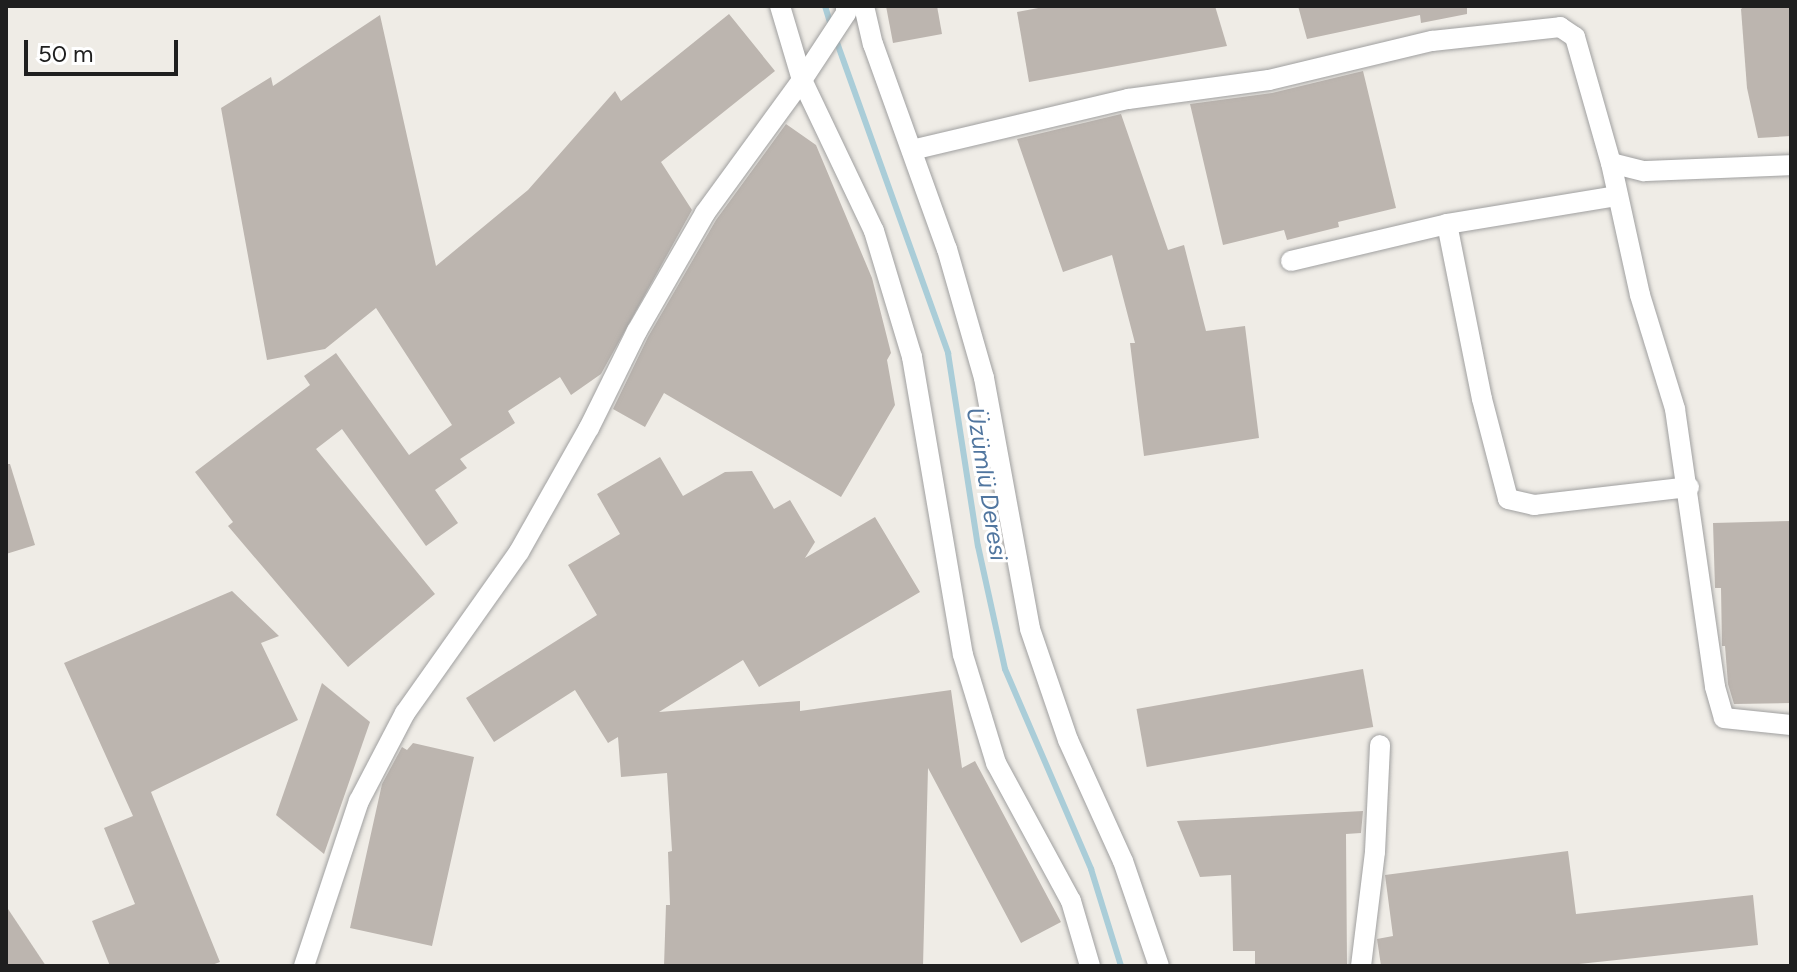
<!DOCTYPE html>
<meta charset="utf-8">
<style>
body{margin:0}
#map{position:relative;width:1797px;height:972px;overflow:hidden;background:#efece6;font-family:Figtree,sans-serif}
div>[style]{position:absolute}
.stream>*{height:6px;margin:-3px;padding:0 3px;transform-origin:3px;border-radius:3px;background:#aacdd8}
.building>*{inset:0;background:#bcb5af;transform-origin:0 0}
.roads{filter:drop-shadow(0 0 2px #a0a0a0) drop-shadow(0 0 2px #a0a0a0)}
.minor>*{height:20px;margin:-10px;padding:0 10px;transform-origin:10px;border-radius:10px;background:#fff}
span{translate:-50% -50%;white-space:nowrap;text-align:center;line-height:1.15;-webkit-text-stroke:6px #fff;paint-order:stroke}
.water-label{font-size:24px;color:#51769f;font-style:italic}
.frame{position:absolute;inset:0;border:8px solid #1f1f1f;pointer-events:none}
.scale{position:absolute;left:24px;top:40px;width:154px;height:36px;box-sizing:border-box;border:4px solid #1f1f1f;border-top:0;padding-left:10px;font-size:24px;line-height:28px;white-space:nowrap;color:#1f1f1f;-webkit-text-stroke:6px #fff;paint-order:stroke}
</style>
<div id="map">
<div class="stream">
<div style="left:825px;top:6px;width:21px;rotate:73deg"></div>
<div style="left:835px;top:37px;width:336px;rotate:70.3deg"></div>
<div style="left:948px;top:353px;width:195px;rotate:81.2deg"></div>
<div style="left:978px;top:546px;width:126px;rotate:77.6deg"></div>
<div style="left:1005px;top:669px;width:218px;rotate:66.7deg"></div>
<div style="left:1091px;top:869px;width:102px;rotate:72.8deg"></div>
</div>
<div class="building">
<div style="clip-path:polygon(886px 6px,937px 6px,942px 34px,893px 43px)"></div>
<div style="clip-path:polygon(1049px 6px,1215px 6px,1227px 46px,1029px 82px,1017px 12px)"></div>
<div style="clip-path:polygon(1298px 6px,1467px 6px,1467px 14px,1421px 23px,1420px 15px,1307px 39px)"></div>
<div style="clip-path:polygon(1745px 6px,1791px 6px,1791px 136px,1758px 138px,1747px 88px,1741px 9px)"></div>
<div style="clip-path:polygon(729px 14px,775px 71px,661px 162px,692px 210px,601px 374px,571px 395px,560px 377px,508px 411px,515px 423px,460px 459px,467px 468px,435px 490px,458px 523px,426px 546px,342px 429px,316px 449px,435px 594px,348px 667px,228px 526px,233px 522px,195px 472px,310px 385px,304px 376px,336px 353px,409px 455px,452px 425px,376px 308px,325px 349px,267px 360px,221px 108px,271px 77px,273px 86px,380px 15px,436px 266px,528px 190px,615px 91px,621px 101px)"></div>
<div style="clip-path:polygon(1363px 71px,1396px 208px,1338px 222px,1339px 227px,1287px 240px,1284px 230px,1223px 245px,1190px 104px,1272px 93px)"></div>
<div style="clip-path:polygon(1121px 114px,1168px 250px,1184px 245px,1206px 331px,1245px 326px,1259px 438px,1144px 456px,1130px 343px,1135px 343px,1112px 255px,1063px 272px,1017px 139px)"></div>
<div style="clip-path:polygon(786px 124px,816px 145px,872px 278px,891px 353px,887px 360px,895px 405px,841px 497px,664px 393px,645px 427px,613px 409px,648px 337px,716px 220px)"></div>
<div style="clip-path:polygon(660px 457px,683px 496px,725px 472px,752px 471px,774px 509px,790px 500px,815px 542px,805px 558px,875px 517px,920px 592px,759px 687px,743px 660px,659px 712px,800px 701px,800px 711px,951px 690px,962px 768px,975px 761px,1061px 922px,1021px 943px,928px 768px,923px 966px,664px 966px,666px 905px,670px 905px,668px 852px,672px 851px,667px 773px,621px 777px,618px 737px,608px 743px,575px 690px,494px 742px,466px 698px,597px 615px,568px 565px,620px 534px,597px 494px)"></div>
<div style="clip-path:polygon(6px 464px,10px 464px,35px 545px,6px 554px)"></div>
<div style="clip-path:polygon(1791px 521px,1791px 703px,1734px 704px,1728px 684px,1725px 646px,1722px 646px,1721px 588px,1715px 588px,1713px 523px)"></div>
<div style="clip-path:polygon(232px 591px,279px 636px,261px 643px,298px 720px,151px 792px,220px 962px,209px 966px,110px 966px,92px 921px,135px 904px,104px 828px,133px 816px,64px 663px)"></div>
<div style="left:1363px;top:669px;width:59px;height:230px;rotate:80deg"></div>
<div style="clip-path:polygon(322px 683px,370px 722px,324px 854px,276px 815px)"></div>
<div style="clip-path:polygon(413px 743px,474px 757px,432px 946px,350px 928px,382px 784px,402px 747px,407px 750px)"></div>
<div style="clip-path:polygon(1363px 811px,1361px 833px,1346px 834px,1347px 966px,1255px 966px,1255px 951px,1233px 951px,1231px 875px,1200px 877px,1177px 821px)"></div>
<div style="clip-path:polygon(1568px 851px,1576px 914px,1753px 895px,1758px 945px,1560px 966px,1381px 966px,1377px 939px,1393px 936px,1385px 875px)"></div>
<div style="clip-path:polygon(6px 906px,46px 966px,6px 966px)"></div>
</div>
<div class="roads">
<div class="minor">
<div style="left:780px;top:6px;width:77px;rotate:73.4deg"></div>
<div style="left:802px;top:80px;width:167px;rotate:64.5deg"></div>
<div style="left:874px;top:231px;width:132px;rotate:73.2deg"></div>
<div style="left:912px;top:357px;width:302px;rotate:80.3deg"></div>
<div style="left:963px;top:655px;width:113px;rotate:73deg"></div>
<div style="left:996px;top:763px;width:157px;rotate:61.5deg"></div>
<div style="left:1071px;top:901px;width:68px;rotate:73.7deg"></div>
<div style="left:864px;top:6px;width:39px;rotate:77deg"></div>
<div style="left:873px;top:44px;width:218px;rotate:70.2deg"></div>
<div style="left:947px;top:249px;width:134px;rotate:74deg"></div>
<div style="left:984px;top:378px;width:255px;rotate:79.6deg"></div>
<div style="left:1030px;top:629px;width:117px;rotate:71.1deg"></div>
<div style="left:1068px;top:740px;width:133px;rotate:65.6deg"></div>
<div style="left:1123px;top:861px;width:111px;rotate:71.1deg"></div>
<div style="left:912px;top:150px;width:222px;rotate:-13.3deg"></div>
<div style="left:1128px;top:99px;width:142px;rotate:-7.7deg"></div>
<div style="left:1269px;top:80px;width:168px;rotate:-13.5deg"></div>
<div style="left:1432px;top:41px;width:129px;rotate:-6.2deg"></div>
<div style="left:1560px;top:27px;width:18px;rotate:34deg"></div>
<div style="left:1575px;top:37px;width:131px;rotate:74.1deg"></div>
<div style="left:1611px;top:163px;width:135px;rotate:77.6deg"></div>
<div style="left:1640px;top:295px;width:119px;rotate:72.9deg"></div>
<div style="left:1675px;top:409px;width:281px;rotate:81.8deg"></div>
<div style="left:1715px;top:687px;width:32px;rotate:74deg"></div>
<div style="left:1724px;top:718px;width:67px;rotate:6deg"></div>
<div style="left:1611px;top:163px;width:34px;rotate:14deg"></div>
<div style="left:1644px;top:171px;width:147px;rotate:-2.3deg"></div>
<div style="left:1447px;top:224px;width:178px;rotate:78.7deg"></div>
<div style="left:1482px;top:399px;width:103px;rotate:75.4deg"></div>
<div style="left:1508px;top:499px;width:27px;rotate:13deg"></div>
<div style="left:1534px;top:505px;width:156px;rotate:-6.6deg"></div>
<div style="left:1291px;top:261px;width:160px;rotate:-13.3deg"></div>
<div style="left:1447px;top:224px;width:172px;rotate:-9.4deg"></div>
<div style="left:304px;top:966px;width:174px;rotate:-71.6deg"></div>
<div style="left:359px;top:801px;width:99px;rotate:-62.4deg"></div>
<div style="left:405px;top:713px;width:197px;rotate:-54.7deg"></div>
<div style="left:519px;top:552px;width:142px;rotate:-60.6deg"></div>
<div style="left:589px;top:428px;width:108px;rotate:-63.7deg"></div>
<div style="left:637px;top:331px;width:136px;rotate:-60deg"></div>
<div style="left:705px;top:213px;width:165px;rotate:-53.9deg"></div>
<div style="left:802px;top:80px;width:80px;rotate:-56.7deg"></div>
<div style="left:846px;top:13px;width:7px;rotate:-90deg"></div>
<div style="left:1361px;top:966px;width:115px;rotate:-83deg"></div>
<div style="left:1375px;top:852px;width:107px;rotate:-87.3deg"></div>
</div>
</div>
<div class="water-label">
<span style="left:987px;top:484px;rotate:81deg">Üzümlü Deresi</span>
</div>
<div class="frame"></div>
<div class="scale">50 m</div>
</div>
